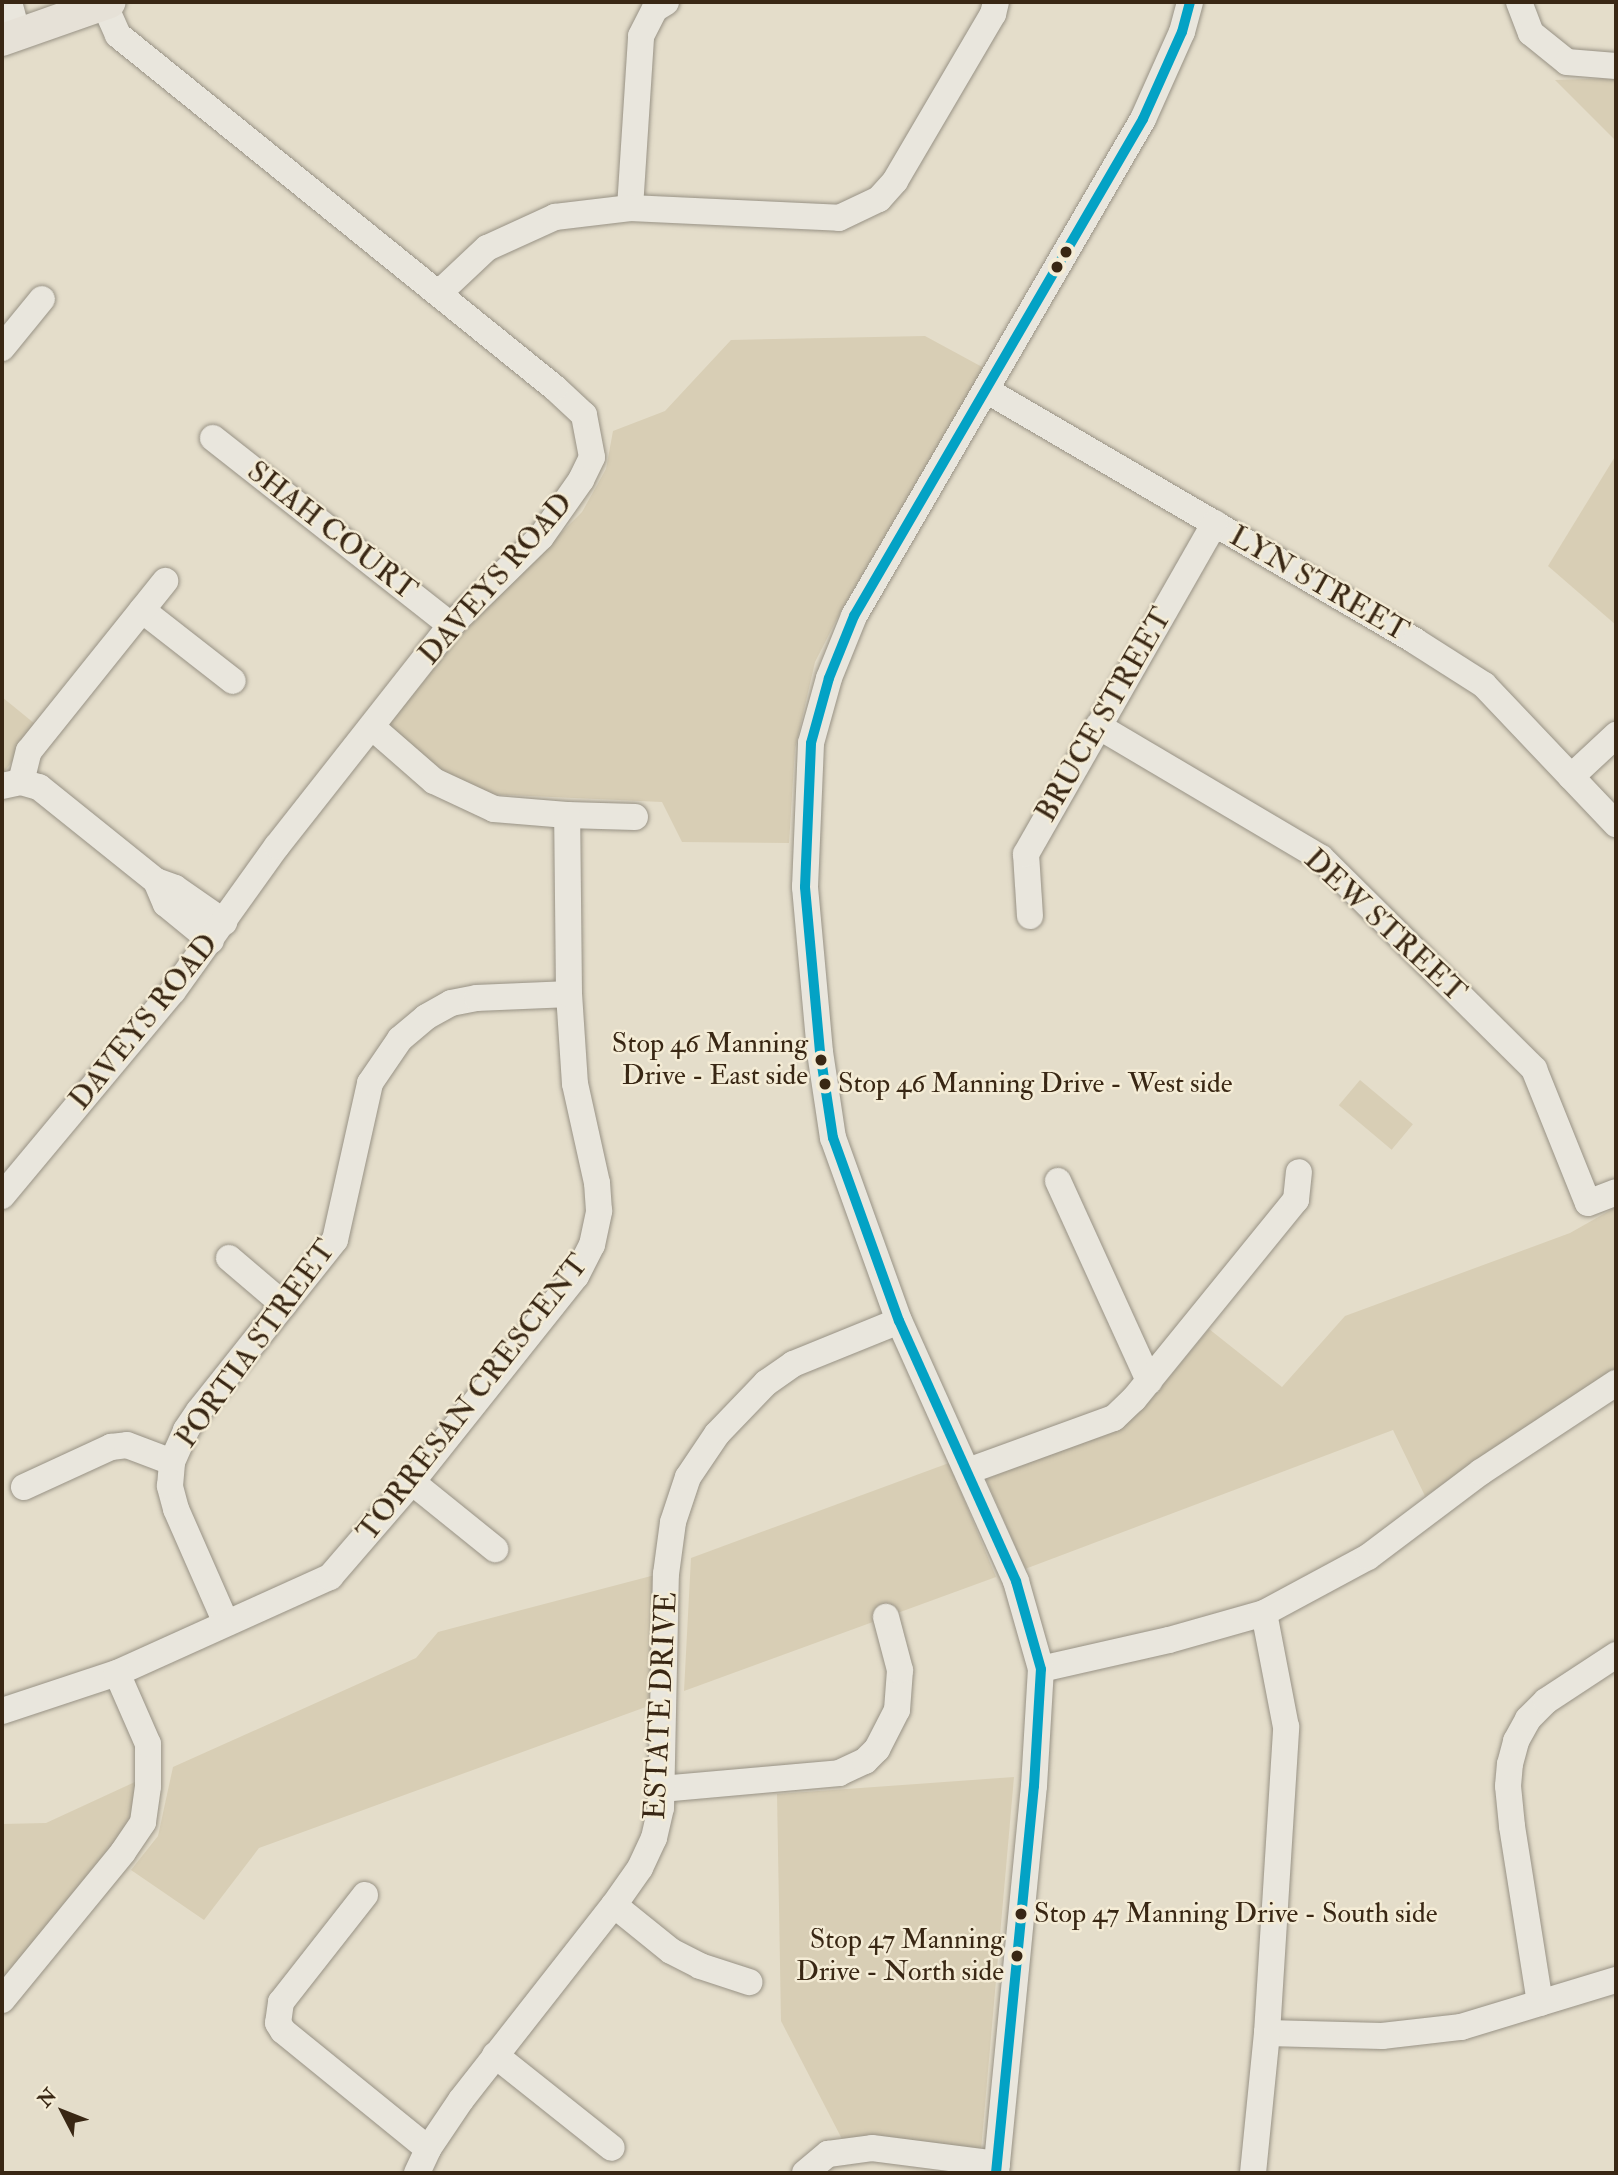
<!DOCTYPE html>
<style>
body{margin:0}
#map{position:relative;width:1618px;height:2175px;overflow:hidden;background:#e4ddca;font-family:"IM FELL Double Pica",serif}
div>[style]{position:absolute}
.green>*{inset:0;background:#d8ceb5;transform-origin:0 0}
.roads{filter:drop-shadow(0 0 2px #989285) drop-shadow(0 0 2px #989285)}
.minor>*{height:26px;margin:-13px;padding:0 13px;transform-origin:13px;border-radius:13px;background:#e9e6dd}
.major>*{height:32px;margin:-16px;padding:0 16px;transform-origin:16px;border-radius:16px;background:#e6e1d7}
.bus-1>*{height:10px;margin:-5px;padding:0 5px;transform-origin:5px;border-radius:5px;background:#03a2c5}
.dots>*{width:19px;height:19px;translate:-50% -50%;box-sizing:border-box;border:4px solid #f4ecd6;border-radius:50%}
span{translate:-50% -50%;white-space:nowrap;text-align:center;line-height:1.15;-webkit-text-stroke:5px #f4ecd6;paint-order:stroke}
.bus-label{font-size:28px;color:#392714}
.right{translate:-100% -50%;text-align:right}
.left{translate:0 -50%;text-align:left}
.street-label{font-size:30px;color:#392714}
.frame{position:absolute;inset:0;border:4px solid #392714;pointer-events:none}
.north{position:absolute;left:28px;top:2077px;width:70px;height:70px;-webkit-text-stroke:5px #f4ecd6;paint-order:stroke;rotate:312deg;font-size:19px;font-weight:700;line-height:28px;text-align:center;color:#392714}
.north::after{content:'';display:block;margin:auto;width:24px;height:32px;background:#392714;clip-path:polygon(50% 0,100% 100%,50% 72%,0 100%)}
</style>
<div id="map">
<div class="green">
<div style="clip-path:polygon(1616px 78px,1616px 141px,1555px 80px)"></div>
<div style="clip-path:polygon(925px 336px,984px 368px,842px 609px,815px 662px,795px 749px,789px 843px,682px 842px,662px 802px,485px 794px,445px 772px,387px 727px,469px 625px,582px 512px,606px 469px,613px 431px,665px 411px,731px 340px)"></div>
<div style="clip-path:polygon(1616px 455px,1616px 625px,1548px 566px)"></div>
<div style="clip-path:polygon(2px 697px,40px 728px,2px 774px)"></div>
<div style="left:1360px;top:1080px;width:69px;height:33px;rotate:40deg"></div>
<div style="clip-path:polygon(1616px 1207px,1616px 1374px,1425px 1496px,1393px 1430px,1025px 1569px,986px 1479px,1117px 1429px,1142px 1410px,1209px 1329px,1282px 1387px,1345px 1316px,1570px 1233px)"></div>
<div style="clip-path:polygon(949px 1463px,996px 1577px,684px 1691px,691px 1558px)"></div>
<div style="clip-path:polygon(655px 1575px,654px 1704px,259px 1848px,204px 1920px,131px 1870px,158px 1836px,173px 1767px,416px 1658px,438px 1632px)"></div>
<div style="clip-path:polygon(1014px 1777px,981px 2150px,842px 2139px,781px 2021px,777px 1794px)"></div>
<div style="clip-path:polygon(137px 1781px,133px 1823px,2px 1983px,2px 1824px,46px 1823px)"></div>
</div>
<div class="roads">
<div class="minor">
<div style="left:9px;top:2px;width:34px;rotate:75deg"></div>
<div style="left:1519px;top:2px;width:33px;rotate:69deg"></div>
<div style="left:1531px;top:33px;width:46px;rotate:38.9deg"></div>
<div style="left:1567px;top:62px;width:49px;rotate:4.7deg"></div>
<div style="left:630px;top:208px;width:172px;rotate:-86.3deg"></div>
<div style="left:641px;top:36px;width:30px;rotate:-63deg"></div>
<div style="left:655px;top:9px;width:13px;rotate:-32deg"></div>
<div style="left:439px;top:293px;width:66px;rotate:-43.2deg"></div>
<div style="left:487px;top:248px;width:75px;rotate:-24.5deg"></div>
<div style="left:555px;top:217px;width:76px;rotate:-6.8deg"></div>
<div style="left:630px;top:208px;width:209px;rotate:2.7deg"></div>
<div style="left:839px;top:218px;width:44px;rotate:-25.4deg"></div>
<div style="left:879px;top:199px;width:24px;rotate:-48deg"></div>
<div style="left:895px;top:181px;width:194px;rotate:-59.6deg"></div>
<div style="left:993px;top:14px;width:12px;rotate:-76deg"></div>
<div style="left:2px;top:348px;width:63px;rotate:-50.8deg"></div>
<div style="left:986px;top:390px;width:497px;rotate:30.3deg"></div>
<div style="left:1415px;top:641px;width:82px;rotate:32.5deg"></div>
<div style="left:1484px;top:685px;width:192px;rotate:46.5deg"></div>
<div style="left:213px;top:438px;width:303px;rotate:38.2deg"></div>
<div style="left:142px;top:610px;width:115px;rotate:38deg"></div>
<div style="left:1098px;top:726px;width:259px;rotate:30.6deg"></div>
<div style="left:1321px;top:858px;width:300px;rotate:44.7deg"></div>
<div style="left:1534px;top:1069px;width:144px;rotate:68.1deg"></div>
<div style="left:1588px;top:1203px;width:30px;rotate:-21deg"></div>
<div style="left:372px;top:727px;width:82px;rotate:41.1deg"></div>
<div style="left:434px;top:781px;width:66px;rotate:25deg"></div>
<div style="left:494px;top:809px;width:73px;rotate:4.7deg"></div>
<div style="left:567px;top:815px;width:68px;rotate:1.7deg"></div>
<div style="left:1571px;top:777px;width:62px;rotate:-43deg"></div>
<div style="left:21px;top:782px;width:32px;rotate:-76deg"></div>
<div style="left:29px;top:751px;width:218px;rotate:-51.3deg"></div>
<div style="left:2px;top:786px;width:19px;rotate:-12deg"></div>
<div style="left:21px;top:782px;width:19px;rotate:16deg"></div>
<div style="left:39px;top:787px;width:150px;rotate:38.8deg"></div>
<div style="left:156px;top:881px;width:20px;rotate:20deg"></div>
<div style="left:175px;top:888px;width:60px;rotate:34.8deg"></div>
<div style="left:156px;top:881px;width:25px;rotate:67deg"></div>
<div style="left:166px;top:904px;width:58px;rotate:39.4deg"></div>
<div style="left:1030px;top:916px;width:62px;rotate:-93.7deg"></div>
<div style="left:1026px;top:854px;width:381px;rotate:-60.3deg"></div>
<div style="left:1058px;top:1181px;width:220px;rotate:65.5deg"></div>
<div style="left:2px;top:1196px;width:267px;rotate:-50.2deg"></div>
<div style="left:173px;top:991px;width:178px;rotate:-54.4deg"></div>
<div style="left:277px;top:846px;width:281px;rotate:-51.8deg"></div>
<div style="left:451px;top:625px;width:126px;rotate:-44.4deg"></div>
<div style="left:541px;top:537px;width:70px;rotate:-54.9deg"></div>
<div style="left:581px;top:480px;width:25px;rotate:-64deg"></div>
<div style="left:592px;top:457px;width:43px;rotate:-100.8deg"></div>
<div style="left:584px;top:415px;width:40px;rotate:-137deg"></div>
<div style="left:555px;top:388px;width:562px;rotate:-141.07deg"></div>
<div style="left:118px;top:35px;width:34px;rotate:-114deg"></div>
<div style="left:229px;top:1258px;width:72px;rotate:40.5deg"></div>
<div style="left:968px;top:1471px;width:155px;rotate:-20deg"></div>
<div style="left:1114px;top:1418px;width:28px;rotate:-44deg"></div>
<div style="left:1134px;top:1399px;width:257px;rotate:-50.9deg"></div>
<div style="left:1296px;top:1200px;width:28px;rotate:-84deg"></div>
<div style="left:412px;top:1482px;width:107px;rotate:38.9deg"></div>
<div style="left:24px;top:1487px;width:96px;rotate:-24.7deg"></div>
<div style="left:111px;top:1447px;width:16px;rotate:-7deg"></div>
<div style="left:127px;top:1445px;width:48px;rotate:20.7deg"></div>
<div style="left:226px;top:1623px;width:124px;rotate:-113.7deg"></div>
<div style="left:176px;top:1509px;width:24px;rotate:-105deg"></div>
<div style="left:170px;top:1486px;width:24px;rotate:-85deg"></div>
<div style="left:172px;top:1462px;width:35px;rotate:-66deg"></div>
<div style="left:186px;top:1430px;width:23px;rotate:-56deg"></div>
<div style="left:199px;top:1411px;width:218px;rotate:-51.5deg"></div>
<div style="left:335px;top:1240px;width:161px;rotate:-77.4deg"></div>
<div style="left:370px;top:1083px;width:53px;rotate:-55.7deg"></div>
<div style="left:400px;top:1039px;width:34px;rotate:-40deg"></div>
<div style="left:426px;top:1017px;width:29px;rotate:-29deg"></div>
<div style="left:451px;top:1003px;width:26px;rotate:-11deg"></div>
<div style="left:477px;top:998px;width:92px;rotate:-2.5deg"></div>
<div style="left:1041px;top:1669px;width:131px;rotate:-12.8deg"></div>
<div style="left:1169px;top:1640px;width:99px;rotate:-15.9deg"></div>
<div style="left:1264px;top:1613px;width:118px;rotate:-28.3deg"></div>
<div style="left:1368px;top:1557px;width:141px;rotate:-37deg"></div>
<div style="left:1481px;top:1472px;width:162px;rotate:-33.4deg"></div>
<div style="left:2px;top:1711px;width:121px;rotate:-18.3deg"></div>
<div style="left:117px;top:1673px;width:234px;rotate:-24.3deg"></div>
<div style="left:330px;top:1577px;width:125px;rotate:-49.2deg"></div>
<div style="left:412px;top:1482px;width:263px;rotate:-51.5deg"></div>
<div style="left:576px;top:1276px;width:35px;rotate:-63deg"></div>
<div style="left:592px;top:1245px;width:35px;rotate:-78deg"></div>
<div style="left:599px;top:1211px;width:28px;rotate:-94deg"></div>
<div style="left:597px;top:1183px;width:101px;rotate:-102.5deg"></div>
<div style="left:575px;top:1084px;width:90px;rotate:-93.8deg"></div>
<div style="left:569px;top:994px;width:179px;rotate:-90.6deg"></div>
<div style="left:661px;top:1789px;width:179px;rotate:-5.1deg"></div>
<div style="left:839px;top:1773px;width:29px;rotate:-25deg"></div>
<div style="left:865px;top:1761px;width:17px;rotate:-45deg"></div>
<div style="left:877px;top:1749px;width:44px;rotate:-62.9deg"></div>
<div style="left:897px;top:1710px;width:40px;rotate:-85.7deg"></div>
<div style="left:900px;top:1670px;width:55px;rotate:-104.8deg"></div>
<div style="left:365px;top:1895px;width:136px;rotate:128.1deg"></div>
<div style="left:281px;top:2002px;width:21px;rotate:98deg"></div>
<div style="left:278px;top:2023px;width:9px;rotate:58deg"></div>
<div style="left:283px;top:2031px;width:187px;rotate:39.1deg"></div>
<div style="left:614px;top:1905px;width:73px;rotate:38.9deg"></div>
<div style="left:671px;top:1951px;width:33px;rotate:27deg"></div>
<div style="left:700px;top:1966px;width:52px;rotate:18.1deg"></div>
<div style="left:2px;top:2000px;width:191px;rotate:-50.7deg"></div>
<div style="left:123px;top:1852px;width:36px;rotate:-56deg"></div>
<div style="left:143px;top:1822px;width:36px;rotate:-82deg"></div>
<div style="left:148px;top:1786px;width:42px;rotate:-90deg"></div>
<div style="left:148px;top:1744px;width:77px;rotate:-113.6deg"></div>
<div style="left:1540px;top:2003px;width:179px;rotate:-99deg"></div>
<div style="left:1512px;top:1826px;width:40px;rotate:-95.7deg"></div>
<div style="left:1508px;top:1786px;width:22px;rotate:-85deg"></div>
<div style="left:1510px;top:1764px;width:24px;rotate:-75deg"></div>
<div style="left:1516px;top:1741px;width:25px;rotate:-61deg"></div>
<div style="left:1528px;top:1719px;width:25px;rotate:-45deg"></div>
<div style="left:1546px;top:1701px;width:84px;rotate:-33.3deg"></div>
<div style="left:1267px;top:2033px;width:115px;rotate:1.5deg"></div>
<div style="left:1382px;top:2036px;width:80px;rotate:-6.5deg"></div>
<div style="left:1461px;top:2027px;width:162px;rotate:-16.9deg"></div>
<div style="left:495px;top:2055px;width:149px;rotate:38.5deg"></div>
<div style="left:417px;top:2173px;width:26px;rotate:-65deg"></div>
<div style="left:428px;top:2149px;width:59px;rotate:-56deg"></div>
<div style="left:461px;top:2100px;width:248px;rotate:-51.9deg"></div>
<div style="left:614px;top:1905px;width:45px;rotate:-54.9deg"></div>
<div style="left:640px;top:1868px;width:33px;rotate:-65deg"></div>
<div style="left:654px;top:1838px;width:31px;rotate:-77deg"></div>
<div style="left:661px;top:1808px;width:234px;rotate:-88.8deg"></div>
<div style="left:666px;top:1574px;width:52px;rotate:-82.3deg"></div>
<div style="left:673px;top:1522px;width:47px;rotate:-71.6deg"></div>
<div style="left:688px;top:1477px;width:52px;rotate:-56deg"></div>
<div style="left:717px;top:1434px;width:71px;rotate:-46.1deg"></div>
<div style="left:766px;top:1383px;width:33px;rotate:-35deg"></div>
<div style="left:793px;top:1364px;width:114px;rotate:-22.1deg"></div>
<div style="left:805px;top:2173px;width:30px;rotate:-40deg"></div>
<div style="left:828px;top:2154px;width:44px;rotate:-7.8deg"></div>
<div style="left:872px;top:2148px;width:126px;rotate:7.3deg"></div>
<div style="left:996px;top:2173px;width:389px;rotate:-84.4deg"></div>
<div style="left:1034px;top:1786px;width:117px;rotate:-86.6deg"></div>
<div style="left:1041px;top:1669px;width:91px;rotate:-105.9deg"></div>
<div style="left:1016px;top:1581px;width:285px;rotate:-114.2deg"></div>
<div style="left:899px;top:1321px;width:195px;rotate:-109.8deg"></div>
<div style="left:833px;top:1138px;width:87px;rotate:-98.6deg"></div>
<div style="left:820px;top:1052px;width:166px;rotate:-95.2deg"></div>
<div style="left:805px;top:887px;width:144px;rotate:-87.6deg"></div>
<div style="left:811px;top:743px;width:67px;rotate:-74.5deg"></div>
<div style="left:829px;top:678px;width:67px;rotate:-68deg"></div>
<div style="left:854px;top:616px;width:575px;rotate:-59.82deg"></div>
<div style="left:1143px;top:119px;width:95px;rotate:-65.9deg"></div>
<div style="left:1182px;top:32px;width:31px;rotate:-75deg"></div>
<div style="left:1253px;top:2173px;width:141px;rotate:-84.3deg"></div>
<div style="left:1267px;top:2033px;width:307px;rotate:-86.4deg"></div>
<div style="left:1286px;top:1727px;width:116px;rotate:-100.9deg"></div>
</div>
<div class="major">
<div style="left:2px;top:40px;width:114px;rotate:-19.4deg"></div>
</div>
</div>
<div class="bus-1">
<div style="left:996px;top:2173px;width:389px;rotate:-84.4deg"></div>
<div style="left:1034px;top:1786px;width:117px;rotate:-86.6deg"></div>
<div style="left:1041px;top:1669px;width:91px;rotate:-105.9deg"></div>
<div style="left:1016px;top:1581px;width:285px;rotate:-114.2deg"></div>
<div style="left:899px;top:1321px;width:195px;rotate:-109.8deg"></div>
<div style="left:833px;top:1138px;width:87px;rotate:-98.6deg"></div>
<div style="left:820px;top:1052px;width:166px;rotate:-95.2deg"></div>
<div style="left:805px;top:887px;width:144px;rotate:-87.6deg"></div>
<div style="left:811px;top:743px;width:67px;rotate:-74.5deg"></div>
<div style="left:829px;top:678px;width:67px;rotate:-68deg"></div>
<div style="left:854px;top:616px;width:575px;rotate:-59.82deg"></div>
<div style="left:1143px;top:119px;width:95px;rotate:-65.9deg"></div>
<div style="left:1182px;top:32px;width:31px;rotate:-75deg"></div>
</div>
<div class="dots">
<div style="left:1066px;top:252px;background:#392714"></div>
<div style="left:1057px;top:267px;background:#392714"></div>
<div style="left:821px;top:1060px;background:#392714"></div>
<div style="left:825px;top:1084px;background:#392714"></div>
<div style="left:1021px;top:1914px;background:#392714"></div>
<div style="left:1017px;top:1956px;background:#392714"></div>
</div>
<div class="bus-label">
<span class="right" style="left:808px;top:1060px">Stop 46 Manning<br>Drive - East side</span>
<span class="left" style="left:838px;top:1084px">Stop 46 Manning Drive - West side</span>
<span class="left" style="left:1034px;top:1914px">Stop 47 Manning Drive - South side</span>
<span class="right" style="left:1004px;top:1956px">Stop 47 Manning<br>Drive - North side</span>
</div>
<div class="street-label">
<span style="left:332px;top:531px;rotate:38deg">SHAH COURT</span>
<span style="left:496px;top:579px;rotate:-49deg">DAVEYS ROAD</span>
<span style="left:1319px;top:584px;rotate:30deg">LYN STREET</span>
<span style="left:1104px;top:715px;rotate:-60deg">BRUCE STREET</span>
<span style="left:1385px;top:926px;rotate:43deg">DEW STREET</span>
<span style="left:144px;top:1022px;rotate:-51deg">DAVEYS ROAD</span>
<span style="left:256px;top:1344px;rotate:-54deg">PORTIA STREET</span>
<span style="left:473px;top:1398px;rotate:-52deg">TORRESAN CRESCENT</span>
<span style="left:661px;top:1706px;rotate:-87deg">ESTATE DRIVE</span>
</div>
<div class="frame"></div>
<div class="north">N</div>
</div>
